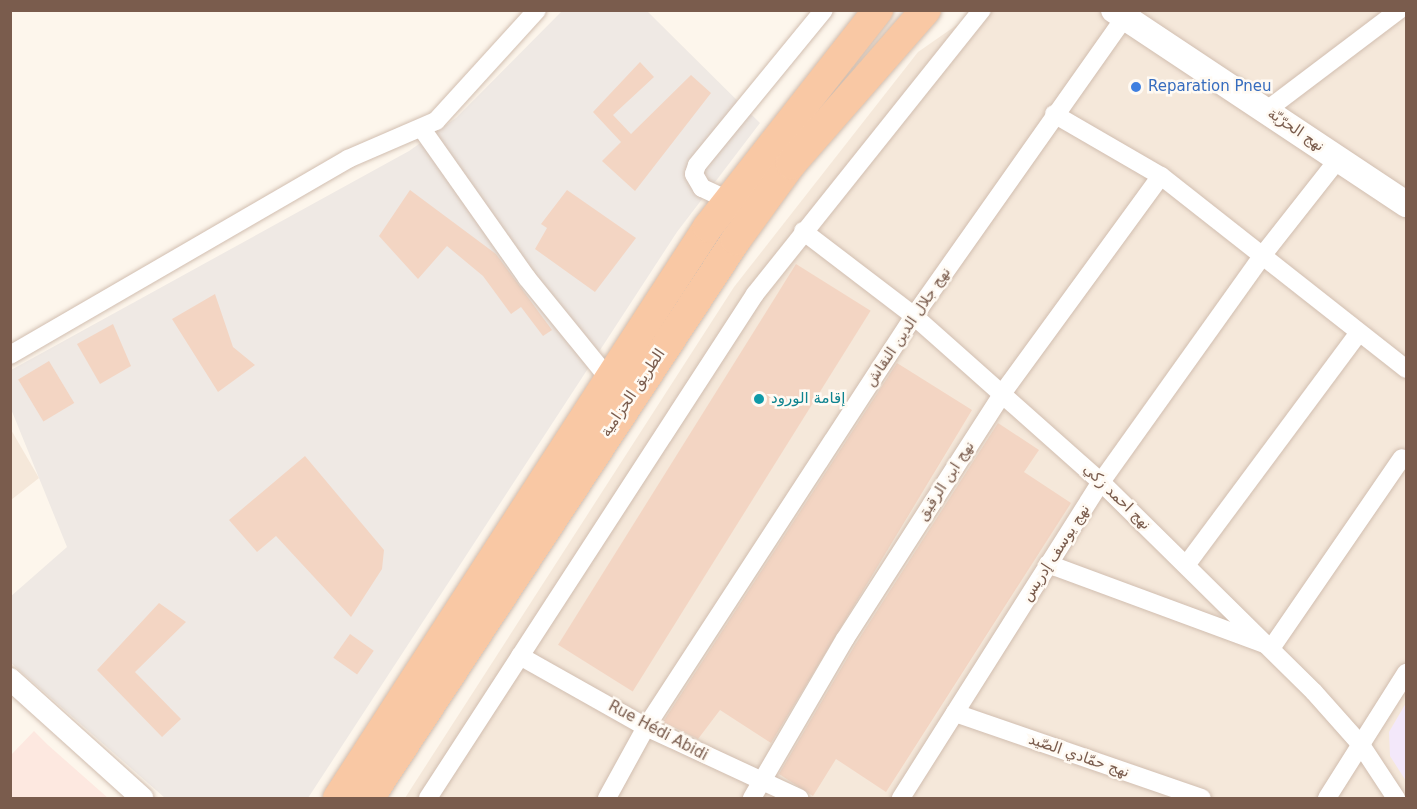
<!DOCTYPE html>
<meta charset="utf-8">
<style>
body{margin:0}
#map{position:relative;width:1417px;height:809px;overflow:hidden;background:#fdf6ec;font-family:"DejaVu Sans","Noto Sans Arabic",sans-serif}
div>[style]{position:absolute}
.residential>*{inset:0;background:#f5e8da}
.commercial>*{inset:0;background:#fde8e0}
.industrial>*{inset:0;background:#efe9e4}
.education>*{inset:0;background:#f3e8fa}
.building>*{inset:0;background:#f3d5c3;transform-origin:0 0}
.roads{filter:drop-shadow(0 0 2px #d1beb0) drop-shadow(0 0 2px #d1beb0)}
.minor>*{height:18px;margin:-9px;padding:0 9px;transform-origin:9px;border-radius:9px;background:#fff}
.tertiary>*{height:22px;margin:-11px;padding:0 11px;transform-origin:11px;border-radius:11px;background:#fff}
.secondary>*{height:26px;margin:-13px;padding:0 13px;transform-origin:13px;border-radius:13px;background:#fff}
.trunk>*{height:30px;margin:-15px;padding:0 15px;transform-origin:15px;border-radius:15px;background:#f9c8a4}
.dots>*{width:16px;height:16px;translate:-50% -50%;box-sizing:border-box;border:3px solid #fffaf3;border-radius:50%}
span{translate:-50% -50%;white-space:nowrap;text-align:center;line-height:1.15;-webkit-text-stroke:5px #fffaf3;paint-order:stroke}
.shop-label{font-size:15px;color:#366cbe}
.left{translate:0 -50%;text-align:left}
.street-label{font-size:15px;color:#7a5c4d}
.culture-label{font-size:15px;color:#0d838f}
.frame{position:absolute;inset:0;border:12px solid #7a5c4d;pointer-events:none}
</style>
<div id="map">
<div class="residential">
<div style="clip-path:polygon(977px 11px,1406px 11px,1406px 798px,405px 798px,734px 287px,918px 52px)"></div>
<div style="clip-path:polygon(10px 428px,39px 478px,11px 500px,10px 500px)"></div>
</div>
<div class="commercial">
<div style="clip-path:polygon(34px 731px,48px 745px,108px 798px,11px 798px,11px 755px)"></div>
</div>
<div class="industrial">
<div style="clip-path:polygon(562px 11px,647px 11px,760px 123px,677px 232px,308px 798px,165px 798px,11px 663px,10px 597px,67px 547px,11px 409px,11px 370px,409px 151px,456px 118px)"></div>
</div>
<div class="education">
<div style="clip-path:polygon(1406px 703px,1406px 781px,1390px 756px,1389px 732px)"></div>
</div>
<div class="building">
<div style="clip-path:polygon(640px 62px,654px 77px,613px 115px,631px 134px,691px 75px,711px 93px,635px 191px,602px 161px,621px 142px,593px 112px)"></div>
<div style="clip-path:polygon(410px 190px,496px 254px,552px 330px,543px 336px,521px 307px,511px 314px,483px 276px,447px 246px,418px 279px,379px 236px)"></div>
<div style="clip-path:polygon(567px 190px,636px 238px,595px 292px,535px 249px,547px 228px,541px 224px)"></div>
<div style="left:796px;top:264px;width:88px;height:449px;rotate:32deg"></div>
<div style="clip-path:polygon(215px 294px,233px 347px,255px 365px,218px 392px,172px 319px)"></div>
<div style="clip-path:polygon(113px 324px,131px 366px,100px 384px,77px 344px)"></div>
<div style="left:49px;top:361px;width:49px;height:36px;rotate:59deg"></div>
<div style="clip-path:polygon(897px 363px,972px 410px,771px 743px,720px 710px,698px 739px,663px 722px)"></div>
<div style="clip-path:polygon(998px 423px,1039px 450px,1024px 472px,1071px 503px,886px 792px,836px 759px,813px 796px,779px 774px,855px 645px)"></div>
<div style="clip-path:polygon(305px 456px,384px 550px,382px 569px,351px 617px,276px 536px,257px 552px,229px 520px)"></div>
<div style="clip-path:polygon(159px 603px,186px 622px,135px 672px,181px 719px,162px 737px,97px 670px)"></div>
<div style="left:350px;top:634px;width:29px;height:29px;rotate:35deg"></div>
</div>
<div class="roads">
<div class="minor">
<div style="left:1267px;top:110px;width:166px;rotate:-37.1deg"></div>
<div style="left:1054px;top:114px;width:124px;rotate:30.1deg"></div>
<div style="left:1161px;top:176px;width:312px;rotate:38.2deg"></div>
<div style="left:422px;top:129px;width:182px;rotate:54.8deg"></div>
<div style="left:527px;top:278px;width:130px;rotate:50.9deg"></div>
<div style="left:728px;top:200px;width:29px;rotate:-155deg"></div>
<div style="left:702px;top:188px;width:16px;rotate:-120deg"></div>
<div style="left:694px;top:174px;width:9px;rotate:-72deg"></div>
<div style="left:697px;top:165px;width:200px;rotate:-50.7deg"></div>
<div style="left:803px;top:231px;width:140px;rotate:37.4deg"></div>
<div style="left:914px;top:316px;width:250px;rotate:41.6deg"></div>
<div style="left:1101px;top:482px;width:299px;rotate:44.6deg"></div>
<div style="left:1314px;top:692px;width:71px;rotate:48.4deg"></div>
<div style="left:1361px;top:745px;width:64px;rotate:56.6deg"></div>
<div style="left:10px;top:355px;width:391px;rotate:-30.1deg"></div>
<div style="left:348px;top:159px;width:96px;rotate:-23.4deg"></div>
<div style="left:436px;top:121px;width:150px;rotate:-47.7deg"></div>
<div style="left:1048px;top:564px;width:239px;rotate:20.3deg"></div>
<div style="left:1272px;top:647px;width:229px;rotate:-55.5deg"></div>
<div style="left:1187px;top:564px;width:287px;rotate:-53.4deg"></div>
<div style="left:520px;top:656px;width:145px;rotate:29.4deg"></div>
<div style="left:646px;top:727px;width:169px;rotate:24.9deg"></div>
<div style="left:955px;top:713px;width:261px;rotate:19deg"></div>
<div style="left:428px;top:798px;width:601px;rotate:-57.02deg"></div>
<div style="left:755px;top:294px;width:364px;rotate:-51.4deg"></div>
<div style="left:607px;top:798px;width:81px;rotate:-61.2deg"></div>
<div style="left:646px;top:727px;width:491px;rotate:-56.9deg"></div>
<div style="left:914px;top:316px;width:366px;rotate:-54.8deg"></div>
<div style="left:752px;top:798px;width:184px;rotate:-59.7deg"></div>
<div style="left:845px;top:639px;width:295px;rotate:-57.3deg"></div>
<div style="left:1004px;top:391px;width:266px;rotate:-53.9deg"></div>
<div style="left:901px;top:798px;width:374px;rotate:-57.7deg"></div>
<div style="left:1101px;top:482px;width:277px;rotate:-54.5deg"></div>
<div style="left:1262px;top:256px;width:125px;rotate:-51.8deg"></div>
<div style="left:1327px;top:798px;width:148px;rotate:-57.7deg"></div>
</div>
<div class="tertiary">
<div style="left:10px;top:679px;width:178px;rotate:42deg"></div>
</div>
<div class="secondary">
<div style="left:1114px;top:10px;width:351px;rotate:33.6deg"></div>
</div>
<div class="trunk">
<div style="left:338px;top:798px;width:680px;rotate:-57.06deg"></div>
<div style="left:708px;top:227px;width:276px;rotate:-51.9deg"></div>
<div style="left:369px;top:798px;width:668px;rotate:-56.67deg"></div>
<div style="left:736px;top:240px;width:94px;rotate:-54.1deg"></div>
<div style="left:791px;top:164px;width:205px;rotate:-48.8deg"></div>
</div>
</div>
<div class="dots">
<div style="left:1136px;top:87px;background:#3f7fe0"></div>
<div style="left:759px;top:399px;background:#0f9aa8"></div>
</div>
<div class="shop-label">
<span class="left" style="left:1148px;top:87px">Reparation Pneu</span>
</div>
<div class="street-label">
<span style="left:1296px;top:130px;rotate:34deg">نهج الحرّيّة</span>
<span style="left:908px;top:327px;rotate:-56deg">نهج جلال الدين النقاش</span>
<span style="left:633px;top:393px;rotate:-56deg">الطريق الحزامية</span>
<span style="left:946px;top:481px;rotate:-57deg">نهج ابن الرقيق</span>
<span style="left:1117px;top:497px;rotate:44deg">نهج احمد زكي</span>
<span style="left:1056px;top:553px;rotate:-57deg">نهج يوسف إدريس</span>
<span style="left:658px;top:731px;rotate:28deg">Rue Hédi Abidi</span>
<span style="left:1079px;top:756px;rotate:19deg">نهج حمّادي الصّيد</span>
</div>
<div class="culture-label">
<span class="left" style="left:771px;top:399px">إقامة الورود</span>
</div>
<div class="frame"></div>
</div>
